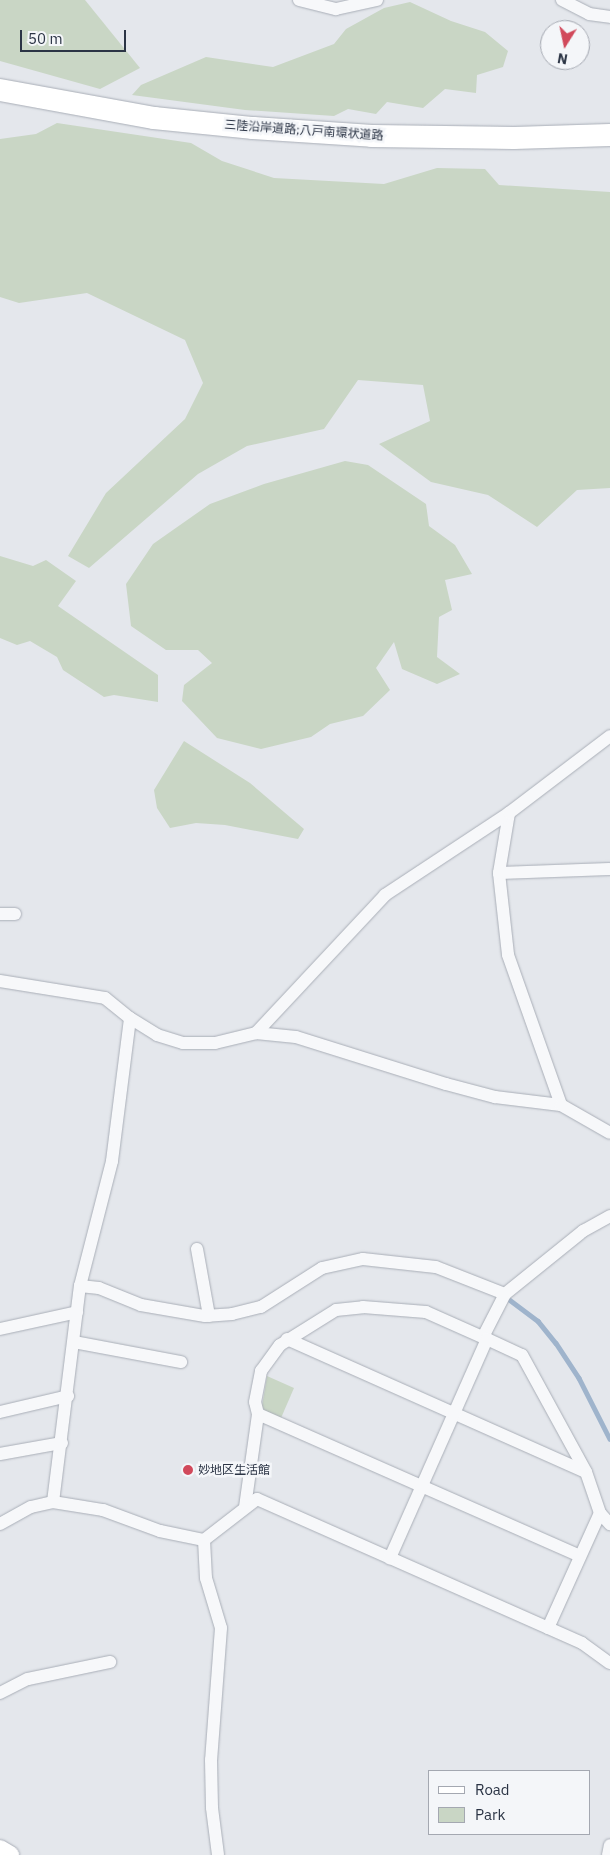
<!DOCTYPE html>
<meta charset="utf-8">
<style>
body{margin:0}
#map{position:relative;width:610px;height:1855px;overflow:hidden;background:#e4e7ec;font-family:"IBM Plex Sans","Noto Sans JP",sans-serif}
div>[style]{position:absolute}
.green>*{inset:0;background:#c9d6c5}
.stream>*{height:4.5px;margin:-2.25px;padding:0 2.25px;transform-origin:2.25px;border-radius:2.25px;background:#9fb4cc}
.roads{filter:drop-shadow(0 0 1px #a9aeb7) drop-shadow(0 0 1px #a9aeb7)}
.street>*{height:12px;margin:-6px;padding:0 6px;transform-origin:6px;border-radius:6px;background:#f7f8fa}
.secondary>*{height:18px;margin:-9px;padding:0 9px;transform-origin:9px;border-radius:9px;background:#fff}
.highway>*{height:22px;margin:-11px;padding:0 11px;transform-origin:11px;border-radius:11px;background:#fff}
.dots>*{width:14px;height:14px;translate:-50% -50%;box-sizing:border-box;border:2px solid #f4f6f9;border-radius:50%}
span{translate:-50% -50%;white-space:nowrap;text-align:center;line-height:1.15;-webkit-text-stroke:5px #f4f6f9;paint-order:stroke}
.street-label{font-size:12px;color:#2b3445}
.poi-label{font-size:12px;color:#2b3445}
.left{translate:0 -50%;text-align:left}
.legend{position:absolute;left:428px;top:1770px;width:162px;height:65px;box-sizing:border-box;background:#f4f6f9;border:1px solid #a4a8b1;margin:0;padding:6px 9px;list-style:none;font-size:15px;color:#2b3445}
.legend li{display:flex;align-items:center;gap:10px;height:25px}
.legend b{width:25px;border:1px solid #a4a8b1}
.north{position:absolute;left:540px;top:20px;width:50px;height:50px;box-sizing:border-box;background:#f4f6f9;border:1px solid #a4a8b1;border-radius:50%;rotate:190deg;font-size:14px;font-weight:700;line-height:20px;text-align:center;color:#2b3445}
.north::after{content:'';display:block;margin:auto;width:18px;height:22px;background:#d1495b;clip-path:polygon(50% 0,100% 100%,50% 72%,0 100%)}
.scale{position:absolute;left:20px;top:30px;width:106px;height:22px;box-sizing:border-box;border:2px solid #2b3445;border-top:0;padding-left:6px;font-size:15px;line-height:18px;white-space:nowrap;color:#2b3445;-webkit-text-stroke:4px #f4f6f9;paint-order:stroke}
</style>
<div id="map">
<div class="green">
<div style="clip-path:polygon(0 0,85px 0,140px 68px,100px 89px,0 61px)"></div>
<div style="clip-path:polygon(410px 2px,451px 21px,485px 32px,508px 51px,503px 67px,477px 75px,476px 93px,445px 89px,423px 108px,387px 102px,376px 114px,348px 109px,334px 116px,245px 110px,132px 95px,141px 85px,206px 57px,273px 67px,334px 44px,346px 29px,384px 8px)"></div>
<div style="clip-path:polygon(57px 123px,191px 143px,222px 161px,274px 178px,384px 184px,437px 168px,485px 169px,499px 185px,610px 192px,610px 488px,577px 490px,537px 527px,488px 495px,431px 482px,379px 444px,430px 421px,423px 385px,358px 380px,324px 429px,247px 446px,198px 474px,89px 568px,68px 556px,106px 493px,185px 419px,203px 383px,185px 340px,87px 293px,19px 303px,0 297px,0 139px,36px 134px)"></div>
<div style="clip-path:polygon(345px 461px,368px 465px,426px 504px,429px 526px,455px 545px,472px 574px,445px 580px,452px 610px,439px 617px,437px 657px,460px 674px,437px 684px,402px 669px,394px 642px,376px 668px,390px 690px,363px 716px,330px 724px,311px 737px,261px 749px,217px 738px,182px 701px,184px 685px,212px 663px,198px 650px,166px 650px,131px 626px,126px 584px,153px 544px,210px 504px,264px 484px)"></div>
<div style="clip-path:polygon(0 556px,33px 566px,46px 560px,76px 581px,58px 606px,158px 675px,158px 702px,114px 695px,104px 697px,63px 670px,57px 657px,30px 641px,17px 645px,0 638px)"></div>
<div style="clip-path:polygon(184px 741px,250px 783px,304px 829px,298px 839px,225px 825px,196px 823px,170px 828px,157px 808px,154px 790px)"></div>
<div style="clip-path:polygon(267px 1376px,294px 1388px,281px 1418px,265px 1412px,262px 1406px)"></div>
</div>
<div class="stream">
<div style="left:510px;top:1300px;width:35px;rotate:37deg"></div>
<div style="left:538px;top:1321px;width:28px;rotate:51deg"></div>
<div style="left:556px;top:1343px;width:42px;rotate:56.7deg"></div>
<div style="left:579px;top:1378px;width:68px;rotate:63.1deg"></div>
</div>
<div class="roads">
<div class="street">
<div style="left:299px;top:0;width:38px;rotate:14deg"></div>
<div style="left:336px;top:9px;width:42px;rotate:-12.4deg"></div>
<div style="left:562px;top:0;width:30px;rotate:27deg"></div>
<div style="left:589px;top:14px;width:21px;rotate:8deg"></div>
<div style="left:509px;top:813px;width:61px;rotate:99.5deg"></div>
<div style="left:499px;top:873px;width:82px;rotate:83.7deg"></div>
<div style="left:508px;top:955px;width:159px;rotate:70.5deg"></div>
<div style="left:499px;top:873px;width:111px;rotate:-2.1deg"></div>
<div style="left:0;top:914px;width:15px"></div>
<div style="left:0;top:981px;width:106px;rotate:9.2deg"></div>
<div style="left:105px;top:998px;width:32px;rotate:39deg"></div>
<div style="left:256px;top:1033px;width:189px;rotate:-46.9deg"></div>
<div style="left:385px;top:895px;width:149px;rotate:-33.5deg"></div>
<div style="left:509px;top:813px;width:127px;rotate:-37.3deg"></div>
<div style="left:197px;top:1249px;width:68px;rotate:79.8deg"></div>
<div style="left:80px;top:1286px;width:19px;rotate:6deg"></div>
<div style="left:99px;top:1288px;width:45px;rotate:22deg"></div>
<div style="left:141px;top:1305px;width:65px;rotate:9.8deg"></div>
<div style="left:205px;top:1316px;width:27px;rotate:-4deg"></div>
<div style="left:232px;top:1314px;width:30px;rotate:-14deg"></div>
<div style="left:261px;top:1307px;width:72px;rotate:-32.6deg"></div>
<div style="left:322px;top:1268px;width:42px;rotate:-12.4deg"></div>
<div style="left:363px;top:1259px;width:73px;rotate:6.3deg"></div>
<div style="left:436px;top:1267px;width:74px;rotate:21.4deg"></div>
<div style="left:505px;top:1294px;width:100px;rotate:-38.9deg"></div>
<div style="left:583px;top:1231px;width:31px;rotate:-29deg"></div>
<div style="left:0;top:1329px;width:79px;rotate:-12.4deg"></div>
<div style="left:483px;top:1337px;width:48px;rotate:-62.9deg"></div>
<div style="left:287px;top:1339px;width:327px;rotate:24deg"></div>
<div style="left:487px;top:1339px;width:38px;rotate:25deg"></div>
<div style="left:522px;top:1355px;width:133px;rotate:61.3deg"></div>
<div style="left:586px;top:1472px;width:43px;rotate:71.1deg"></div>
<div style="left:600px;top:1513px;width:15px;rotate:48deg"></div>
<div style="left:74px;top:1342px;width:109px;rotate:10.6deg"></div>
<div style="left:0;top:1412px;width:70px;rotate:-13.2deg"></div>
<div style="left:258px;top:1414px;width:352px;rotate:23.8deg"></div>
<div style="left:0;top:1454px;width:63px;rotate:-10.1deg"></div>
<div style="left:53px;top:1502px;width:51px;rotate:9.1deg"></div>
<div style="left:103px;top:1510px;width:61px;rotate:20.2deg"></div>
<div style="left:160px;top:1531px;width:45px;rotate:11.6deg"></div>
<div style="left:204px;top:1540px;width:67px;rotate:-37.7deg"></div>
<div style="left:257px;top:1499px;width:355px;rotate:23.9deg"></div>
<div style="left:582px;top:1643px;width:34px;rotate:36deg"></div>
<div style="left:245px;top:1507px;width:94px;rotate:-82deg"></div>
<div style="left:258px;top:1414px;width:12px;rotate:-104deg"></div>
<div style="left:255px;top:1402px;width:32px;rotate:-79deg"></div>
<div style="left:261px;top:1371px;width:32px;rotate:-54deg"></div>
<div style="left:280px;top:1345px;width:66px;rotate:-32deg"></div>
<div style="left:336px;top:1310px;width:27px;rotate:-6deg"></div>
<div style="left:363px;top:1307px;width:63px;rotate:4.5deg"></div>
<div style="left:426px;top:1312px;width:67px;rotate:23.9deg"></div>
<div style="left:487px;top:1339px;width:240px;rotate:113.9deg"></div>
<div style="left:0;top:1524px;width:35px;rotate:-29deg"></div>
<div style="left:31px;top:1507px;width:23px;rotate:-13deg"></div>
<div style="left:53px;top:1502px;width:218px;rotate:-82.9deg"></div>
<div style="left:80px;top:1286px;width:129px;rotate:-75.6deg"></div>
<div style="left:112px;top:1161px;width:144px;rotate:-82.8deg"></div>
<div style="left:130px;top:1018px;width:32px;rotate:32deg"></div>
<div style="left:157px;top:1035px;width:27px;rotate:17deg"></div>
<div style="left:183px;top:1043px;width:32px"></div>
<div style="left:215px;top:1043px;width:42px;rotate:-13.7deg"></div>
<div style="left:256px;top:1033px;width:40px;rotate:5.7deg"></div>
<div style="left:296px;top:1037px;width:157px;rotate:17.4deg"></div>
<div style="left:446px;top:1084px;width:51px;rotate:14.9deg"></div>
<div style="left:495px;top:1097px;width:66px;rotate:6.9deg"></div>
<div style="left:561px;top:1105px;width:56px;rotate:29.7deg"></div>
<div style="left:204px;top:1540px;width:38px;rotate:87deg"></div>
<div style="left:206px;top:1578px;width:52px;rotate:73.3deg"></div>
<div style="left:221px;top:1628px;width:132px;rotate:94.3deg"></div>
<div style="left:211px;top:1760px;width:48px;rotate:88.8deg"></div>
<div style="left:212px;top:1808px;width:47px;rotate:82.7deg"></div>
<div style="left:548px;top:1628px;width:126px;rotate:-65.7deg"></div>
<div style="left:0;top:1693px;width:31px;rotate:-27deg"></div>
<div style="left:28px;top:1679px;width:84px;rotate:-11.7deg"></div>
<div style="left:608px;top:1855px;width:10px;rotate:-79deg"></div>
</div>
<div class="secondary">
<div style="left:0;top:1849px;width:12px;rotate:31deg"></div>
</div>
<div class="highway">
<div style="left:0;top:90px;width:157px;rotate:10.3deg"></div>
<div style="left:154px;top:118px;width:100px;rotate:5.8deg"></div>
<div style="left:253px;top:128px;width:119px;rotate:3.8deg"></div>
<div style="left:372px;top:136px;width:142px;rotate:0.8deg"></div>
<div style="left:514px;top:138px;width:96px;rotate:-1.8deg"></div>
</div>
</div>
<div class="dots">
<div style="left:188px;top:1470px;background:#d1495b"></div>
</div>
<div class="street-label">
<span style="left:304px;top:130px;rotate:4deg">三陸沿岸道路;八戸南環状道路</span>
</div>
<div class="poi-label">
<span class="left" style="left:198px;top:1470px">妙地区生活館</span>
</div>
<ul class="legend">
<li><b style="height:6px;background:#fff"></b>Road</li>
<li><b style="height:14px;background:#c9d6c5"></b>Park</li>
</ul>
<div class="north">N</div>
<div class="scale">50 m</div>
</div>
